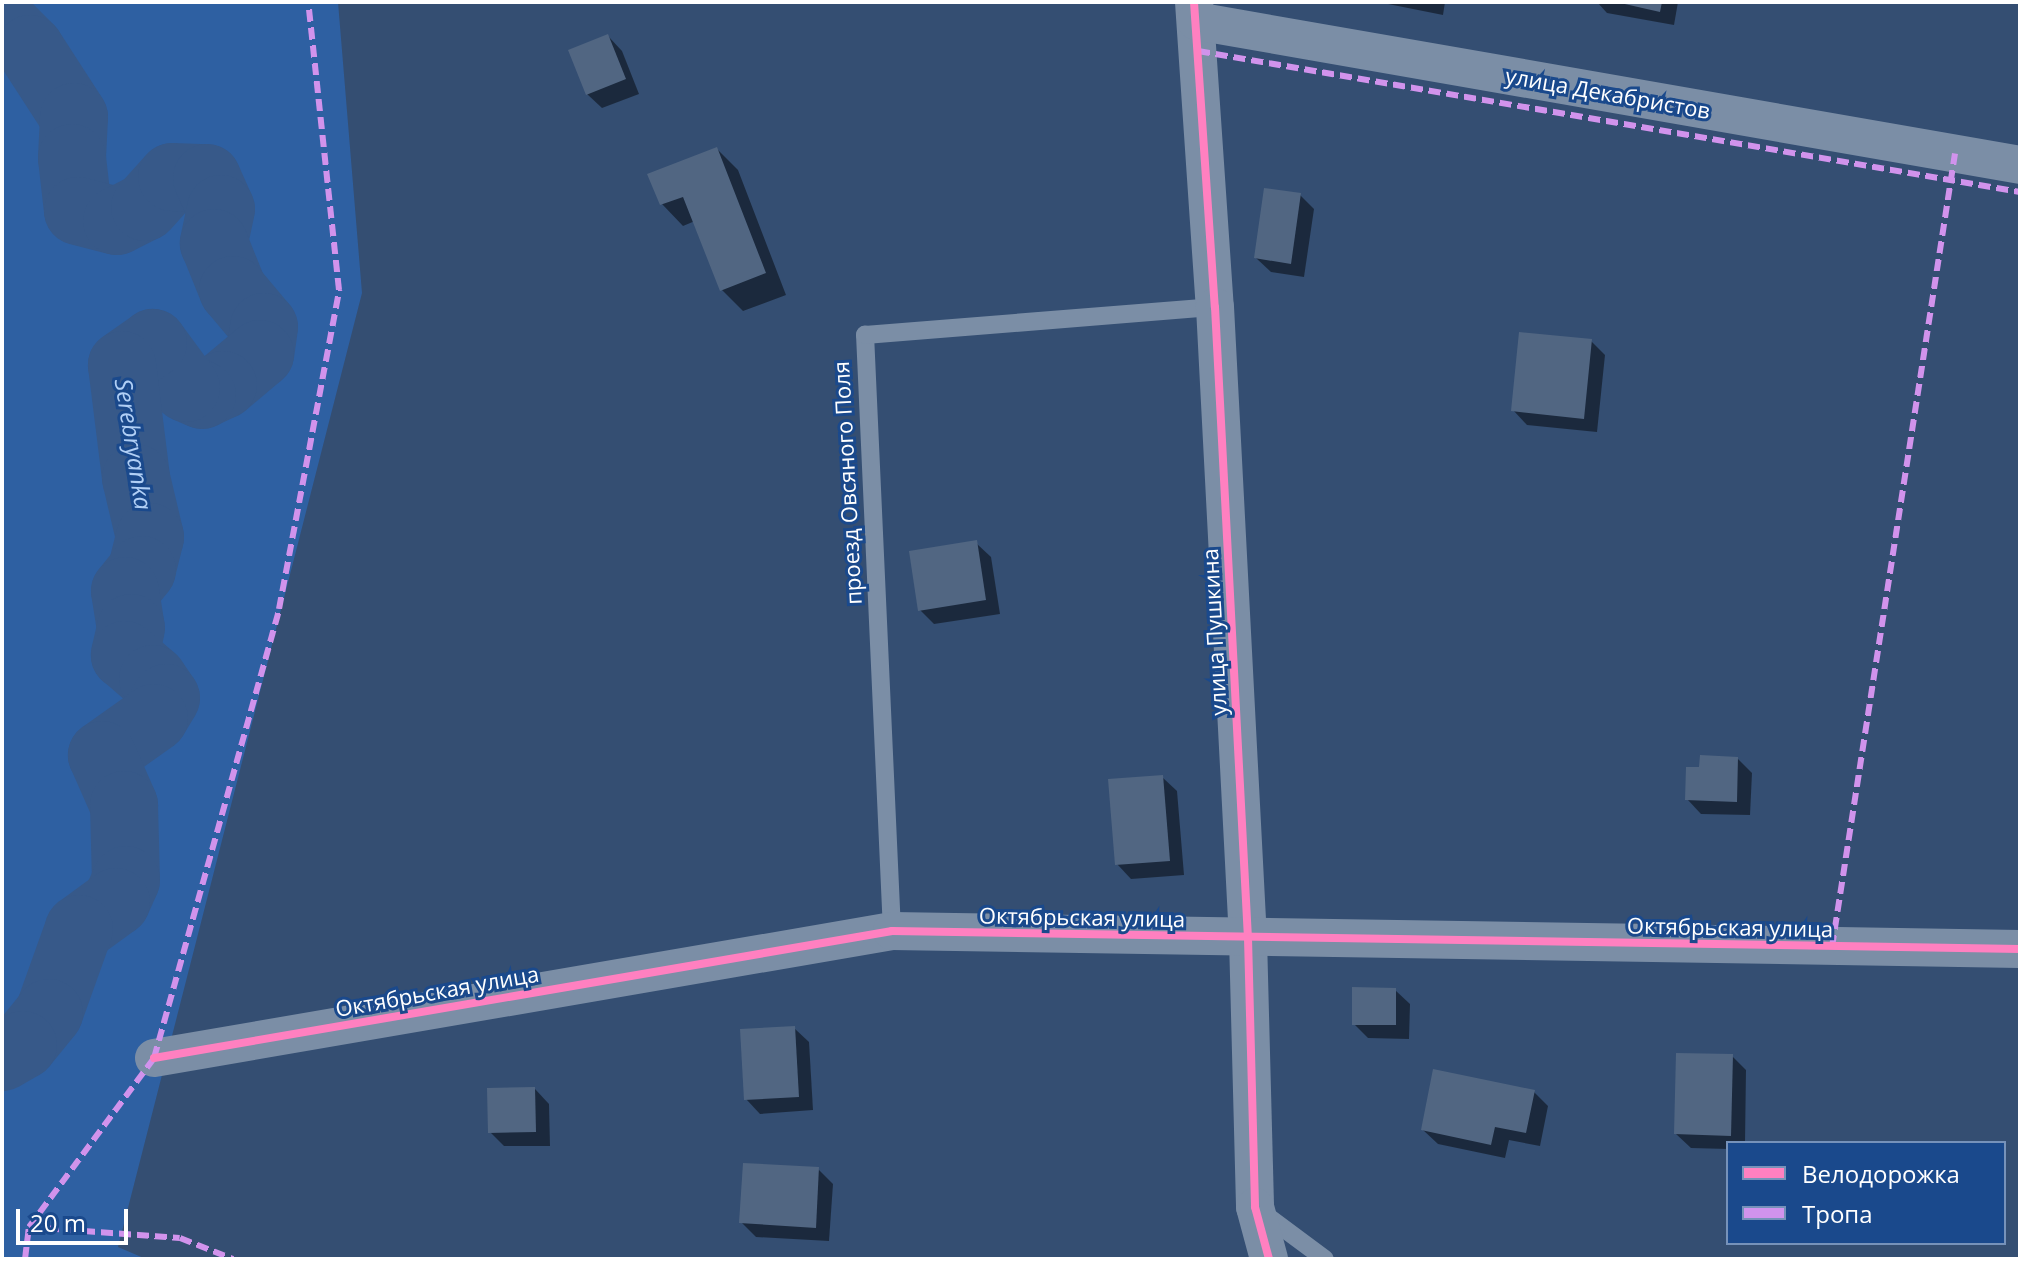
<!DOCTYPE html>
<html>
<head>
<meta charset="utf-8">
<style>
  body { margin:0 }
  #map { position:relative; width:2022px; height:1261px; overflow:hidden; background:#344e72; font-family:"Open Sans",sans-serif }
  div>[style] { position:absolute }
  .green>* { inset:0; background:#2e60a2 }
  .shadow>* { inset:0; background:#0007 }
  .river>* { height:68px; margin:-34px; padding:0 34px; transform-origin:34px; border-radius:34px; background:#375989 }
  .building>* { inset:0; background:#516682 }
  .lane>* { height:18px; margin:-9px; padding:0 9px; transform-origin:9px; border-radius:9px; background:#7b8ea6 }
  .street>* { height:38px; margin:-19px; padding:0 19px; transform-origin:19px; border-radius:19px; background:#7b8ea6 }
  .quiet>* { height:6px; margin-top:-3px; transform-origin:0; background:repeating-linear-gradient(90deg,#d193ec 0 12px,transparent 0 18px) }
  .cycleway>* { height:8px; margin:-4px; padding:0 4px; transform-origin:4px; border-radius:4px; background:#ff80c0 }
  span { translate:-50% -50%; white-space:nowrap; text-align:center; line-height:1.15; -webkit-text-stroke:6px #1a498c; paint-order:stroke }
  .street-label { font-size:22px; color:#fff }
  .water-label { font-size:24px; color:#b1cff5; font-style:italic }
  .frame { position:absolute; inset:0; border:4px solid #fff; pointer-events:none }
  .legend { position:absolute; left:1726px; top:1141px; width:280px; height:104px; box-sizing:border-box; background:#1a498c; border:2px solid #7692ba; margin:0; padding:10px 14px; list-style:none; font-size:24px; color:#fff }
  .legend li { display:flex; align-items:center; gap:16px; height:40px }
  .legend b { width:40px; border:2px solid #7692ba }
  .scale { position:absolute; left:16px; top:1209px; width:112px; height:36px; box-sizing:border-box; border:4px solid #fff; border-top:0; padding-left:10px; font-size:24px; line-height:28px; white-space:nowrap; color:#fff; -webkit-text-stroke:6px #1a498c; paint-order:stroke }
</style>
</head>
<body>
<div id="map">
  <div class="green">
    <div style="clip-path:polygon(2px 2px,338px 2px,362px 293px,118px 1247px,146px 1259px,2px 1259px)"></div>
  </div>
  <div class="shadow">
    <div style="clip-path:polygon(1378px 2px,1445px 2px,1443px 15px)"></div>
    <div style="clip-path:polygon(1597px 2px,1678px 2px,1674px 25px,1607px 13px)"></div>
    <div style="clip-path:polygon(608px 36px,622px 51px,639px 94px,602px 108px,587px 94px)"></div>
    <div style="clip-path:polygon(717px 149px,738px 170px,786px 295px,743px 311px,722px 290px,695px 221px,683px 226px,662px 204px)"></div>
    <div style="clip-path:polygon(1300px 195px,1314px 209px,1304px 277px,1271px 272px,1256px 258px)"></div>
    <div style="clip-path:polygon(1591px 341px,1605px 355px,1597px 432px,1527px 425px,1513px 410px)"></div>
    <div style="clip-path:polygon(976px 543px,991px 557px,1000px 614px,934px 624px,920px 610px)"></div>
    <div style="clip-path:polygon(1738px 759px,1752px 773px,1750px 815px,1701px 814px,1687px 799px,1701px 769px)"></div>
    <div style="clip-path:polygon(1162px 777px,1177px 791px,1184px 875px,1131px 879px,1117px 864px)"></div>
    <div style="clip-path:polygon(1395px 990px,1410px 1004px,1409px 1039px,1368px 1038px,1354px 1024px)"></div>
    <div style="clip-path:polygon(794px 1028px,809px 1042px,813px 1110px,760px 1114px,746px 1099px)"></div>
    <div style="clip-path:polygon(1732px 1056px,1746px 1070px,1745px 1143px,1728px 1143px,1728px 1149px,1691px 1148px,1676px 1134px)"></div>
    <div style="clip-path:polygon(535px 1089px,549px 1104px,550px 1146px,504px 1146px,490px 1132px)"></div>
    <div style="clip-path:polygon(1534px 1092px,1548px 1106px,1540px 1146px,1509px 1140px,1505px 1158px,1438px 1144px,1423px 1130px)"></div>
    <div style="clip-path:polygon(818px 1169px,833px 1184px,829px 1241px,756px 1237px,741px 1222px)"></div>
  </div>
  <div class="river">
    <div style="left:2px;top:21px;width:40px;rotate:45deg"></div>
    <div style="left:30px;top:49px;width:81px;rotate:57.1deg"></div>
    <div style="left:74px;top:117px;width:41px;rotate:92.8deg"></div>
    <div style="left:72px;top:158px;width:53px;rotate:83.5deg"></div>
    <div style="left:78px;top:211px;width:40px;rotate:14.4deg"></div>
    <div style="left:117px;top:221px;width:31px;rotate:-27deg"></div>
    <div style="left:145px;top:207px;width:40px;rotate:-48deg"></div>
    <div style="left:172px;top:177px;width:35px;rotate:2deg"></div>
    <div style="left:207px;top:178px;width:34px;rotate:66deg"></div>
    <div style="left:221px;top:209px;width:35px;rotate:102deg"></div>
    <div style="left:214px;top:243px;width:51px;rotate:68deg"></div>
    <div style="left:233px;top:290px;width:48px;rotate:50deg"></div>
    <div style="left:264px;top:327px;width:27px;rotate:98deg"></div>
    <div style="left:260px;top:354px;width:48px;rotate:140deg"></div>
    <div style="left:223px;top:385px;width:23px;rotate:155deg"></div>
    <div style="left:202px;top:395px;width:17px;rotate:-156deg"></div>
    <div style="left:186px;top:388px;width:56px;rotate:-126.3deg"></div>
    <div style="left:153px;top:343px;width:38px;rotate:145deg"></div>
    <div style="left:122px;top:365px;width:114px;rotate:82.9deg"></div>
    <div style="left:136px;top:478px;width:61px;rotate:76.7deg"></div>
    <div style="left:150px;top:537px;width:34px;rotate:104deg"></div>
    <div style="left:142px;top:570px;width:27px;rotate:129deg"></div>
    <div style="left:125px;top:591px;width:37px;rotate:81deg"></div>
    <div style="left:131px;top:628px;width:28px;rotate:103deg"></div>
    <div style="left:125px;top:655px;width:37px;rotate:41deg"></div>
    <div style="left:153px;top:679px;width:23px;rotate:56deg"></div>
    <div style="left:166px;top:698px;width:23px;rotate:121deg"></div>
    <div style="left:154px;top:718px;width:64px;rotate:144.6deg"></div>
    <div style="left:102px;top:755px;width:55px;rotate:66.3deg"></div>
    <div style="left:124px;top:805px;width:75px;rotate:88.5deg"></div>
    <div style="left:126px;top:880px;width:24px;rotate:114deg"></div>
    <div style="left:116px;top:902px;width:46px;rotate:143.9deg"></div>
    <div style="left:79px;top:929px;width:89px;rotate:109.7deg"></div>
    <div style="left:49px;top:1013px;width:41px;rotate:129.1deg"></div>
    <div style="left:23px;top:1045px;width:24px;rotate:150deg"></div>
  </div>
  <div class="building">
    <div style="clip-path:polygon(1616px 2px,1662px 2px,1660px 12px)"></div>
    <div style="clip-path:polygon(608px 34px,626px 79px,586px 95px,568px 50px)"></div>
    <div style="clip-path:polygon(717px 147px,766px 273px,720px 291px,683px 197px,660px 205px,647px 174px)"></div>
    <div style="clip-path:polygon(1264px 188px,1301px 193px,1291px 264px,1254px 258px)"></div>
    <div style="clip-path:polygon(1519px 332px,1592px 339px,1584px 419px,1511px 411px)"></div>
    <div style="clip-path:polygon(977px 540px,986px 600px,918px 611px,909px 551px)"></div>
    <div style="clip-path:polygon(1700px 755px,1738px 757px,1737px 802px,1685px 800px,1686px 767px,1699px 767px)"></div>
    <div style="clip-path:polygon(1163px 775px,1170px 861px,1115px 865px,1108px 779px)"></div>
    <div style="clip-path:polygon(1352px 987px,1396px 988px,1396px 1025px,1352px 1025px)"></div>
    <div style="clip-path:polygon(795px 1026px,799px 1097px,744px 1100px,740px 1029px)"></div>
    <div style="clip-path:polygon(1676px 1053px,1733px 1054px,1731px 1136px,1674px 1134px)"></div>
    <div style="clip-path:polygon(1433px 1069px,1535px 1090px,1526px 1133px,1495px 1127px,1491px 1145px,1421px 1130px)"></div>
    <div style="clip-path:polygon(535px 1087px,536px 1132px,488px 1133px,487px 1088px)"></div>
    <div style="clip-path:polygon(743px 1163px,819px 1167px,816px 1228px,739px 1223px)"></div>
  </div>
  <div class="lane">
    <div style="left:892px;top:931px;width:597px;rotate:-92.59deg"></div>
    <div style="left:865px;top:335px;width:351px;rotate:-4.6deg"></div>
    <div style="left:1263px;top:1213px;width:77px;rotate:36.6deg"></div>
  </div>
  <div class="street">
    <div style="left:1194px;top:2px;width:306px;rotate:86.1deg"></div>
    <div style="left:1215px;top:307px;width:632px;rotate:87.01deg"></div>
    <div style="left:1248px;top:938px;width:269px;rotate:88.5deg"></div>
    <div style="left:1255px;top:1207px;width:54px;rotate:74.9deg"></div>
    <div style="left:1196px;top:21px;width:836px;rotate:9.91deg"></div>
    <div style="left:154px;top:1058px;width:749px;rotate:-9.76deg"></div>
    <div style="left:892px;top:931px;width:1128px;rotate:0.91deg"></div>
  </div>
  <div class="quiet">
    <div style="left:1198px;top:51px;width:834px;rotate:9.73deg"></div>
    <div style="left:1832px;top:947px;width:803px;rotate:-81.19deg"></div>
    <div style="left:29px;top:1227px;width:151px;rotate:4.2deg"></div>
    <div style="left:180px;top:1238px;width:57px;rotate:21.6deg"></div>
    <div style="left:25px;top:1259px;width:32px;rotate:-83deg"></div>
    <div style="left:29px;top:1227px;width:210px;rotate:-53.5deg"></div>
    <div style="left:154px;top:1058px;width:466px;rotate:-74.4deg"></div>
    <div style="left:279px;top:609px;width:325px;rotate:-79.3deg"></div>
    <div style="left:339px;top:290px;width:290px;rotate:-96.1deg"></div>
  </div>
  <div class="cycleway">
    <div style="left:1194px;top:2px;width:306px;rotate:86.1deg"></div>
    <div style="left:1215px;top:307px;width:632px;rotate:87.01deg"></div>
    <div style="left:1248px;top:938px;width:269px;rotate:88.5deg"></div>
    <div style="left:1255px;top:1207px;width:54px;rotate:74.9deg"></div>
    <div style="left:154px;top:1058px;width:749px;rotate:-9.76deg"></div>
    <div style="left:892px;top:931px;width:1128px;rotate:0.91deg"></div>
  </div>
  <div class="street-label">
    <span style="left:1608px;top:93px;rotate:10deg">улица Декабристов</span>
    <span style="left:847px;top:483px;rotate:-93deg">проезд Овсяного Поля</span>
    <span style="left:1214px;top:632px;rotate:-93deg">улица Пушкина</span>
    <span style="left:1082px;top:917px;rotate:1deg">Октябрьская улица</span>
    <span style="left:1730px;top:927px;rotate:1deg">Октябрьская улица</span>
    <span style="left:437px;top:991px;rotate:-10deg">Октябрьская улица</span>
  </div>
  <div class="water-label">
    <span style="left:134px;top:444px;rotate:81deg">Serebryanka</span>
  </div>
  <div class="frame"></div>
  <ul class="legend">
  <li><b style="height:10px;background:#ff80c0"></b>Велодорожка</li>
  <li><b style="height:10px;background:#d193ec"></b>Тропа</li>
  </ul>
  <div class="scale">20 m</div>
</div>
</body>
</html>
